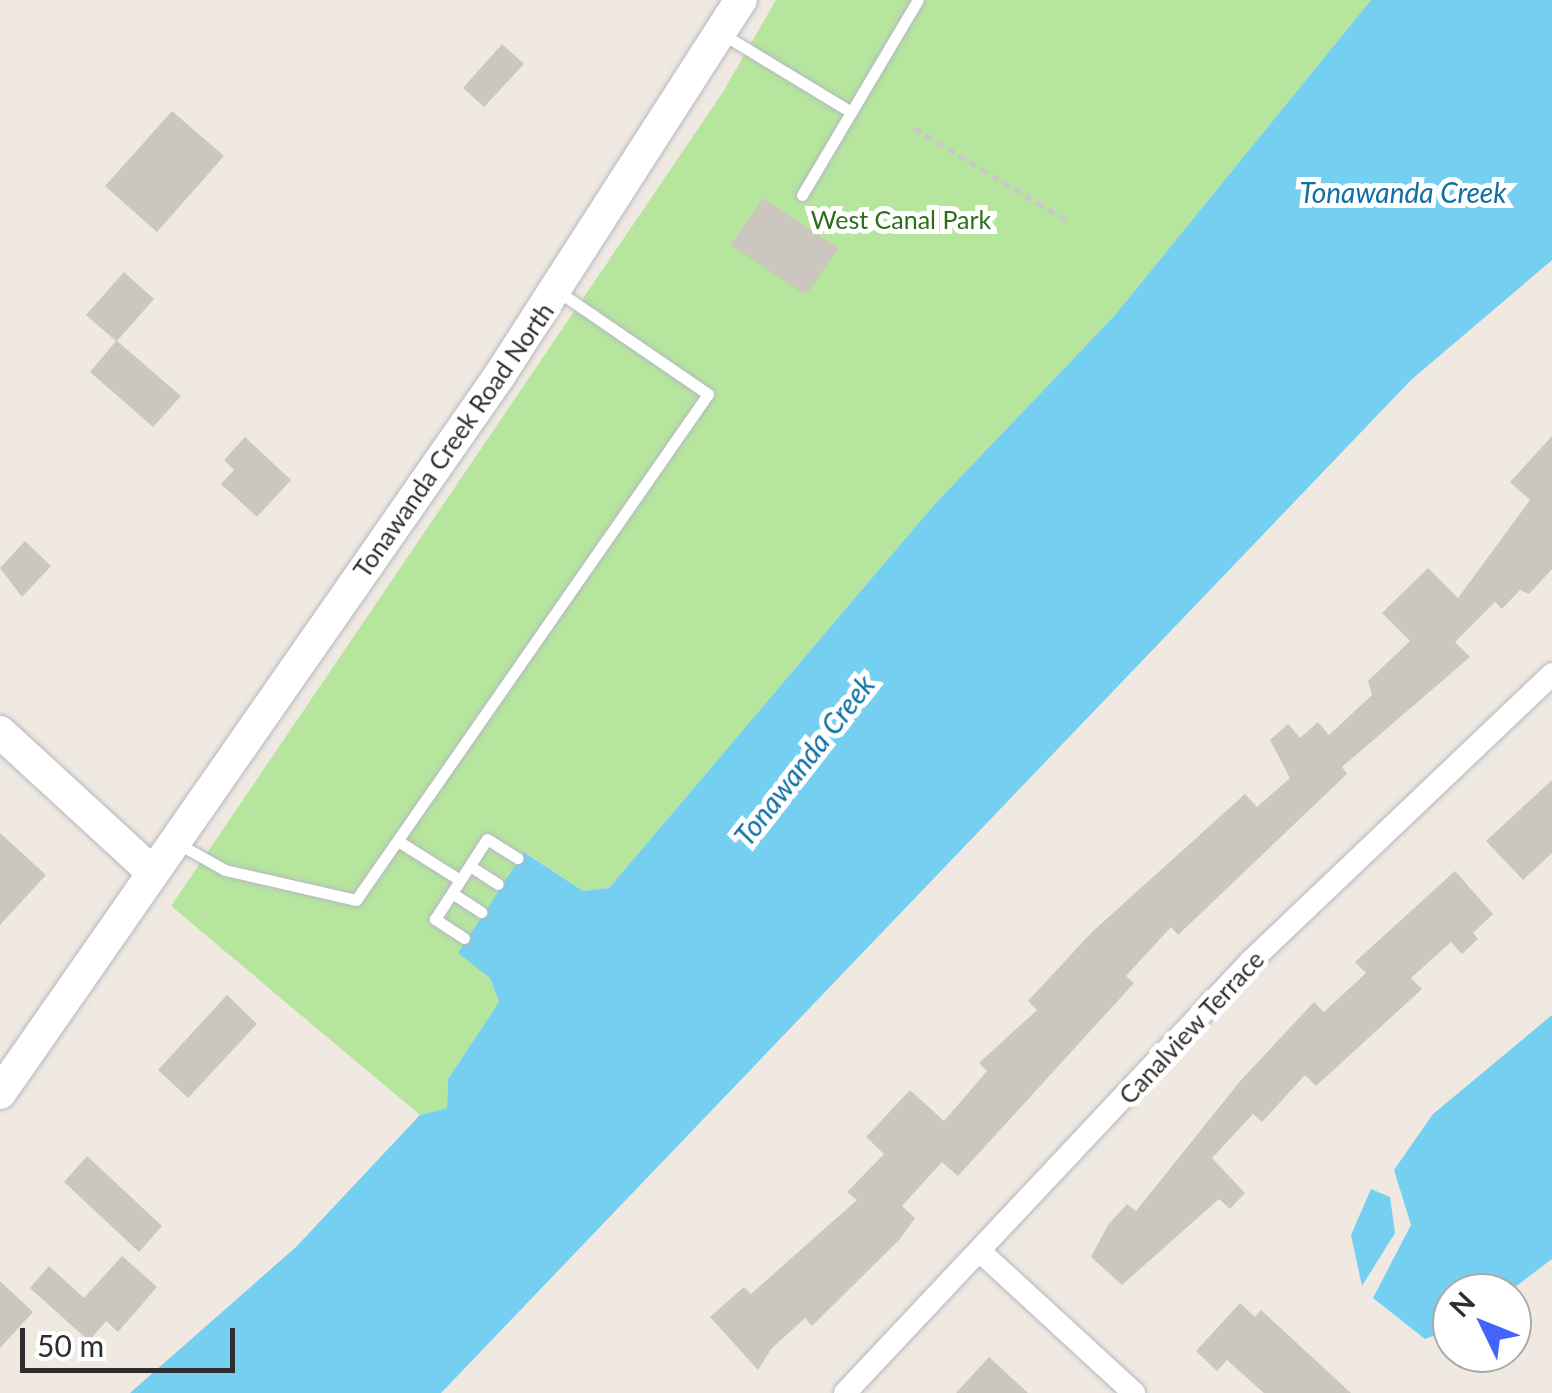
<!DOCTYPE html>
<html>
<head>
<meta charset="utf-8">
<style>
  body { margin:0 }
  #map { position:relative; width:1552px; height:1393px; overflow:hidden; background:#efe9e1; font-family:Lato,sans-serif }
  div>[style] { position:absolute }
  .green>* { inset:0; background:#b6e59e }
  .water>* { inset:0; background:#75cff0 }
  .building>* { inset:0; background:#cbc7bf }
  .path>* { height:5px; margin-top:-2.5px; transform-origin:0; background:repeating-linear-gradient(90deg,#c9c9c9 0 8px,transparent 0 13px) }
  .roads { filter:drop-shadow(0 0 2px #b4b7c1) drop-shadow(0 0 2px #b4b7c1) }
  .lane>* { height:11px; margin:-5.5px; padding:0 5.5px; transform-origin:5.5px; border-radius:5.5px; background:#fff }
  .street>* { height:22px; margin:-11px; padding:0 11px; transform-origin:11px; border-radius:11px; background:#fff }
  .secondary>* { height:32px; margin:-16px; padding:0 16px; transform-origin:16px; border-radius:16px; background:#fff }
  span { translate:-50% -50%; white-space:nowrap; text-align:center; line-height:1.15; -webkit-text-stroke:10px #fff; paint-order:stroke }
  .park-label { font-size:25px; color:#2c6e1b }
  .street-label { font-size:25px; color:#2e2e2e }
  .water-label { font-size:28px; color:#0d6fa3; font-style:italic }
  .north { position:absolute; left:1432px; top:1273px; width:100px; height:100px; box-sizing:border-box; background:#fff; border:2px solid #ababab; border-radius:50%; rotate:313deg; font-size:28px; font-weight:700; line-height:40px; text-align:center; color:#2e2e2e }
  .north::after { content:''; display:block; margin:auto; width:35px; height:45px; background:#4264fb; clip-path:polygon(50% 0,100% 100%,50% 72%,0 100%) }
  .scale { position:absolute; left:20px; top:1328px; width:215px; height:45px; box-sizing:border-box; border:5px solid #2e2e2e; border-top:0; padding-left:12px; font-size:30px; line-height:35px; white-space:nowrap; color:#2e2e2e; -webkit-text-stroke:8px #fff; paint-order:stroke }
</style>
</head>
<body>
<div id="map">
  <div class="green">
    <div style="clip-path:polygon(776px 0,1371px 0,1115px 315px,933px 506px,609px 888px,583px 891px,525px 852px,490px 978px,499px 1002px,448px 1079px,447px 1108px,420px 1115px,171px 906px,723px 92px)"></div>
  </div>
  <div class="water">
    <div style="clip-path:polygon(1371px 0,1552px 0,1552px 260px,1411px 380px,441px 1393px,130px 1393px,296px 1247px,420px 1115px,447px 1108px,448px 1079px,499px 1002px,490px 978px,458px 953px,524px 852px,583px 891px,609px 888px,933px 506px,1115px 315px)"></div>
    <div style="clip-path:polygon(1552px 1015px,1552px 1259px,1507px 1293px,1452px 1293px,1452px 1329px,1425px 1339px,1373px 1298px,1411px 1225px,1394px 1170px,1433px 1114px)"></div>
    <div style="clip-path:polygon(1371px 1189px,1390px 1197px,1395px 1233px,1362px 1286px,1351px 1235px)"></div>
  </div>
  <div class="building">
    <div style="clip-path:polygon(502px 44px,524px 64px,484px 107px,463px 88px)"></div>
    <div style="clip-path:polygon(172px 111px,224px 156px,157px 232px,105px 186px)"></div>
    <div style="clip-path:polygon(763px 198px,838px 248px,806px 295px,731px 245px)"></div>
    <div style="clip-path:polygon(124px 272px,154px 299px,117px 341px,181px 396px,153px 427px,90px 372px,116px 341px,86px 315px)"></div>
    <div style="clip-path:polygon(1552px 436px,1552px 569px,1529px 594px,1520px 590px,1502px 609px,1495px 602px,1455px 642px,1470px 657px,1342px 767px,1347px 774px,1178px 935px,1171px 927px,1126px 976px,1134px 983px,958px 1176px,942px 1162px,902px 1206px,915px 1218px,900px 1239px,812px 1326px,805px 1318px,772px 1348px,758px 1370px,710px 1317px,744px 1287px,751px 1294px,857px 1200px,847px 1192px,884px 1154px,866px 1137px,910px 1090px,944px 1121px,987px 1071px,979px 1063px,1037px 1010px,1028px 1001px,1092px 932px,1245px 794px,1257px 807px,1290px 778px,1270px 740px,1288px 724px,1300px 738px,1318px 722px,1329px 735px,1372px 695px,1368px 681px,1410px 641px,1382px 613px,1428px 568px,1458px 598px,1530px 500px,1510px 482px)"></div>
    <div style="clip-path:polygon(245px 437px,291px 480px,257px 517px,221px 484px,234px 470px,224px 460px)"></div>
    <div style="clip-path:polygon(25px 541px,51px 566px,22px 597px,0 568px)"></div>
    <div style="clip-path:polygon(1552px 780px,1552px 853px,1523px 880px,1486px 841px)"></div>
    <div style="clip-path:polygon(0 833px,46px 875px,0 925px)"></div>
    <div style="clip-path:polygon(1455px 871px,1493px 914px,1473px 933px,1478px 939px,1462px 954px,1451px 942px,1411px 978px,1422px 989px,1316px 1086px,1305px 1075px,1262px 1122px,1253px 1114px,1212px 1158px,1245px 1193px,1230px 1209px,1219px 1199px,1122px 1285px,1091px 1257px,1108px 1225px,1127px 1204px,1136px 1211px,1241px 1080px,1314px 1002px,1324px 1012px,1366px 973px,1355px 962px)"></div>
    <div style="clip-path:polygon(227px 995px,257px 1024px,188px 1098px,158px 1070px)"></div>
    <div style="clip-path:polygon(87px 1156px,162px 1226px,139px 1252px,64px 1182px)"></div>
    <div style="clip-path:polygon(122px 1256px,157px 1287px,118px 1332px,106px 1321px,89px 1341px,30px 1288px,49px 1266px,84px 1298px)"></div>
    <div style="clip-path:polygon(0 1281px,33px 1312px,0 1348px)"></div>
    <div style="clip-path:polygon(1240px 1303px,1255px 1317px,1261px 1310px,1351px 1393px,1264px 1393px,1227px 1360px,1217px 1371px,1196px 1351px)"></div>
    <div style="clip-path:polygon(989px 1357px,1028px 1393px,956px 1393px)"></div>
  </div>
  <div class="path">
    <div style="left:914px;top:128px;width:181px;rotate:31.2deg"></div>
  </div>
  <div class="roads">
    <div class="lane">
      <div style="left:724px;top:35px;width:149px;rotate:31.2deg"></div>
      <div style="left:802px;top:195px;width:227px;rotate:-59.3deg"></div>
      <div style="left:398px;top:841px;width:73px;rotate:32.2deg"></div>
      <div style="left:177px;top:843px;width:55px;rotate:29.4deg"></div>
      <div style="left:225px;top:870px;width:134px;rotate:12.9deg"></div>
      <div style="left:356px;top:900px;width:616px;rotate:-55.18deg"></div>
      <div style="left:708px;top:394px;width:181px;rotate:-145.6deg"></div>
      <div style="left:470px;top:866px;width:33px;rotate:33deg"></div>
      <div style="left:452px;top:893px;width:35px;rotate:33deg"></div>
      <div style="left:464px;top:938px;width:35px;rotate:-147deg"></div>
      <div style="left:435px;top:919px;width:95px;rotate:-57deg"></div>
      <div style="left:487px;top:839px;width:36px;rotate:32deg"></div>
    </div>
    <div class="street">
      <div style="left:984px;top:1255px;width:204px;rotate:42.6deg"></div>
      <div style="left:845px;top:1393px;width:593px;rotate:-46.78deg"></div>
      <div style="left:1251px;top:961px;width:416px;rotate:-43.6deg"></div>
    </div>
    <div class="secondary">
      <div style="left:0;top:732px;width:207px;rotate:42.6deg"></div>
      <div style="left:0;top:1093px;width:875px;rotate:-55.15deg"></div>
      <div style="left:500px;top:375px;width:446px;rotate:-57.3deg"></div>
    </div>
  </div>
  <div class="park-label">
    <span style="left:901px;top:219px">West Canal Park</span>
  </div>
  <div class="street-label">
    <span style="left:453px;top:440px;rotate:-55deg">Tonawanda Creek Road North</span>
    <span style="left:1191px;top:1027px;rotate:-47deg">Canalview Terrace</span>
  </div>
  <div class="water-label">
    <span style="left:1403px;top:192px">Tonawanda Creek</span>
    <span style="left:804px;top:760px;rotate:-52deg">Tonawanda Creek</span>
  </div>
  <div class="north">N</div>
  <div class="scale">50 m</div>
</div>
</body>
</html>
